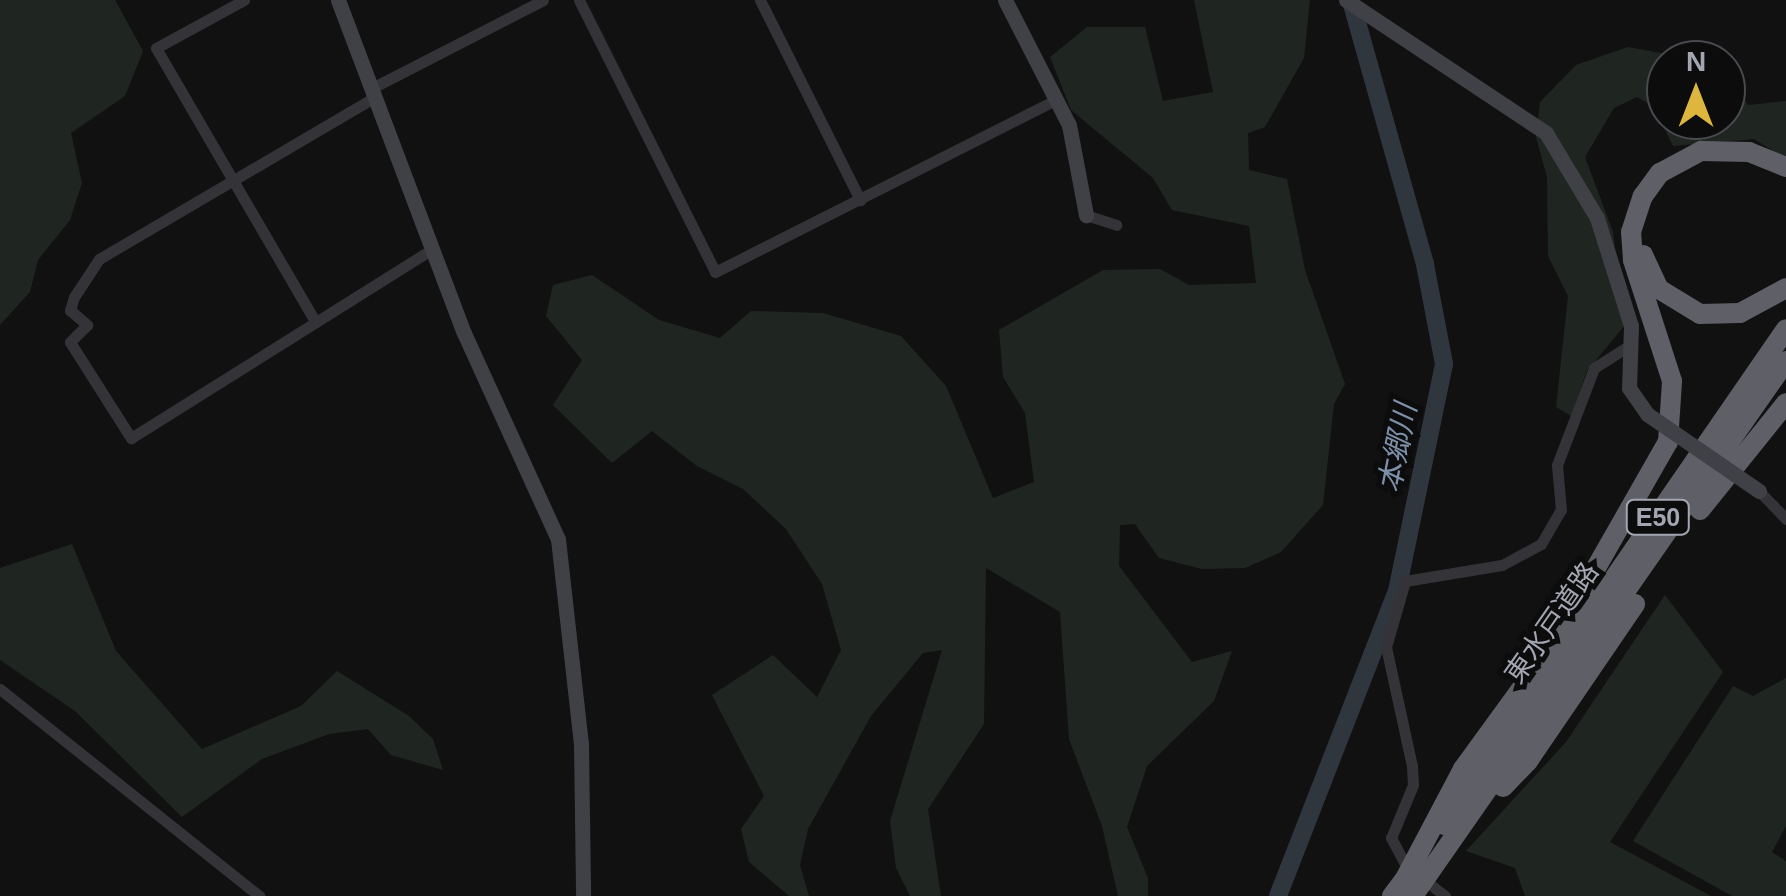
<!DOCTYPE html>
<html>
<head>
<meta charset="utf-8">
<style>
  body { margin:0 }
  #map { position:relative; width:1786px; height:896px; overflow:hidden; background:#111112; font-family:Helvetica,"Noto Sans JP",sans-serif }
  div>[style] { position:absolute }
  .green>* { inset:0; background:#1f2621 }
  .river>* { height:18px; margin:-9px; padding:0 9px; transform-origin:9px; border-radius:9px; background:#30363d }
  .street>* { height:11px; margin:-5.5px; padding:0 5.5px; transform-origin:5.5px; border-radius:5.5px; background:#343438 }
  .secondary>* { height:15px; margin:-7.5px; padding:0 7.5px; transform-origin:7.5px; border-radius:7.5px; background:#404146 }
  .highway>* { height:20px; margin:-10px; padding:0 10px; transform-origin:10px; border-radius:10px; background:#5f6067 }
  .secondary-bridge>* { height:15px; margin:-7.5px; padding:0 7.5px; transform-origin:7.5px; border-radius:7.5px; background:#404146 }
  span { translate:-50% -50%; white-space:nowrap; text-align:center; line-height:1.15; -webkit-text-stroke:10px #0c0c0d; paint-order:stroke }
  .shield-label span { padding:2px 8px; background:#0c0c0d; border:2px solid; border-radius:8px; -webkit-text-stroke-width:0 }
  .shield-label { font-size:25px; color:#a3a6b1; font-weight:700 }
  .street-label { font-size:28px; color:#a3a6b1 }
  .water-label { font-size:30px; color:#7e90a9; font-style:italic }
  .north { position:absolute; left:1646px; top:40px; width:100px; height:100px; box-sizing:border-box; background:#0c0c0d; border:2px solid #484a4f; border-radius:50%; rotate:0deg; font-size:28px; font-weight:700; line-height:40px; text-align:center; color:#a3a6b1 }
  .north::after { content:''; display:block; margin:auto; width:35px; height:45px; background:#dcb63f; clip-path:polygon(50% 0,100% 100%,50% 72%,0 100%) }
</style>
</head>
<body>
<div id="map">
  <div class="green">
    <div style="clip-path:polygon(0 0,115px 0,143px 51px,125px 96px,71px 133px,82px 183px,70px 220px,38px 260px,30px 292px,0 325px)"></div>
    <div style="clip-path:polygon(1194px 0,1310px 0,1304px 58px,1265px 127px,1248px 133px,1249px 170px,1287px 179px,1305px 270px,1345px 384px,1334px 404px,1323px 505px,1281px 552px,1245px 568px,1202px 569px,1159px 558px,1135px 524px,1120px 525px,1119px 566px,1192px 662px,1232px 651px,1214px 701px,1147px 766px,1127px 827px,1148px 878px,1148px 896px,1118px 896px,1102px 826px,1069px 739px,1060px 612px,986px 568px,984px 724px,928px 809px,941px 896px,910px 896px,896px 868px,890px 821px,942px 650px,923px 653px,871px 716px,808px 829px,800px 865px,809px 896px,789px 896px,749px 862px,741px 829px,764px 796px,712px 695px,773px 655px,817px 697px,841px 650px,822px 584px,786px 529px,743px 489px,697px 466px,652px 431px,612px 463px,553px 405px,582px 360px,546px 316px,553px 285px,592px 275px,659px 320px,720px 338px,751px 311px,823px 313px,901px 336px,946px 386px,993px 498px,1034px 482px,1025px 413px,1003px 377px,999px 330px,1103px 270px,1160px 269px,1189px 285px,1256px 283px,1249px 226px,1172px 210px,1153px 178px,1071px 110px,1050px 57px,1087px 27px,1145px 27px,1163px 101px,1213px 92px)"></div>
    <div style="clip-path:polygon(1628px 47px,1699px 60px,1666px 60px,1666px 120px,1726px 120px,1726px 72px,1748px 105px,1786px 101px,1786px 159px,1754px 139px,1673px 146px,1654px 107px,1637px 97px,1614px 108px,1585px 157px,1613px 232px,1625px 325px,1587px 371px,1571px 416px,1556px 407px,1568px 296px,1548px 256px,1547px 177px,1536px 137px,1540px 102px,1576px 65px)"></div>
    <div style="clip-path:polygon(72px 544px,116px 651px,202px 749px,301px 706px,337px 671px,409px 716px,433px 739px,443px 770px,391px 755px,368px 729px,329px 734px,262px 759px,182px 817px,75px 711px,0 660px,0 568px)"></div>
    <div style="clip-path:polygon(1665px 595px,1723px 672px,1610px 842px,1711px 896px,1525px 896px,1515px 868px,1466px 851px,1566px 742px)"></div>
    <div style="clip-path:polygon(1786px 678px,1786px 826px,1772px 852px,1786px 861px,1786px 896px,1732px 896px,1633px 841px,1733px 686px,1753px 696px)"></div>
  </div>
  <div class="river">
    <div style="left:1278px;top:896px;width:327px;rotate:-68.7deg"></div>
    <div style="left:1397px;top:591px;width:232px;rotate:-78.3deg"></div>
    <div style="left:1444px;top:364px;width:102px;rotate:-100.8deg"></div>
    <div style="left:1425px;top:264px;width:274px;rotate:-105.7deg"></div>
  </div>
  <div class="street">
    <div style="left:244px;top:0;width:100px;rotate:151.4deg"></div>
    <div style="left:156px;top:48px;width:316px;rotate:59.8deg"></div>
    <div style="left:579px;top:0;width:304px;rotate:63.4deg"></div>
    <div style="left:715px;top:272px;width:381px;rotate:-26.8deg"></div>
    <div style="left:760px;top:0;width:224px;rotate:63.4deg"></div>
    <div style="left:372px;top:88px;width:192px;rotate:-27.2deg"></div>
    <div style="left:375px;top:97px;width:320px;rotate:149.6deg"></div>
    <div style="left:99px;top:259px;width:45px;rotate:123.3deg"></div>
    <div style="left:74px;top:297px;width:14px;rotate:107deg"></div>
    <div style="left:70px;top:310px;width:23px;rotate:41deg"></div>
    <div style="left:87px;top:325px;width:24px;rotate:135deg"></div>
    <div style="left:70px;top:342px;width:114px;rotate:57.6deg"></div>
    <div style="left:131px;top:438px;width:355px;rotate:-32.1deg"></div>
    <div style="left:1086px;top:215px;width:32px;rotate:18deg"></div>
    <div style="left:1759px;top:491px;width:39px;rotate:46deg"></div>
    <div style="left:0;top:689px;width:332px;rotate:38.6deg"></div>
    <div style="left:1405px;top:864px;width:30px;rotate:-118deg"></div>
    <div style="left:1391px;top:838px;width:57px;rotate:-67.5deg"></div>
    <div style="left:1413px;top:785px;width:19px;rotate:-93deg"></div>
    <div style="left:1412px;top:766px;width:122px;rotate:-102.3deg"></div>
    <div style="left:1386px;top:647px;width:69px;rotate:-73.9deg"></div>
    <div style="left:1405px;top:581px;width:98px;rotate:-9.4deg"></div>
    <div style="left:1502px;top:565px;width:44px;rotate:-28.3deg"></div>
    <div style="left:1541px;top:544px;width:39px;rotate:-60deg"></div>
    <div style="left:1561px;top:510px;width:45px;rotate:-95.1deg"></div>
    <div style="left:1557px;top:465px;width:104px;rotate:-69.1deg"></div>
    <div style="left:1594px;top:368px;width:43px;rotate:-32.6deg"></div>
    <div style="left:1431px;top:885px;width:18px;rotate:38deg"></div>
  </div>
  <div class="secondary">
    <div style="left:338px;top:0;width:356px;rotate:69.3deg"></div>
    <div style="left:464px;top:333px;width:226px;rotate:65.5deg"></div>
    <div style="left:558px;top:539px;width:206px;rotate:83.6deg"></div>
    <div style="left:581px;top:744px;width:152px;rotate:89.2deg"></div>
    <div style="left:1005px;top:0;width:140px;rotate:62.9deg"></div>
    <div style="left:1069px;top:125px;width:92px;rotate:79.3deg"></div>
    <div style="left:1346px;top:0;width:240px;rotate:33.6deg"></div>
    <div style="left:1546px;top:133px;width:99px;rotate:59deg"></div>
    <div style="left:1597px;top:218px;width:113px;rotate:72.5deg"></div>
    <div style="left:1631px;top:326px;width:62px;rotate:91.8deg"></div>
    <div style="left:1629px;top:388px;width:32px;rotate:55deg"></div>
  </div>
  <div class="highway">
    <div style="left:1643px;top:255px;width:38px;rotate:65deg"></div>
    <div style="left:1659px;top:289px;width:48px;rotate:31.4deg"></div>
    <div style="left:1700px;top:314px;width:40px;rotate:-1.4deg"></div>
    <div style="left:1740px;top:313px;width:52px;rotate:-28.5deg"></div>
    <div style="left:1700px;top:510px;width:137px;rotate:-51.2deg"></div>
    <div style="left:1503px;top:787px;width:36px;rotate:-46deg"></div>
    <div style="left:1528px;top:761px;width:190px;rotate:-55.7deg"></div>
    <div style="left:1444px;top:825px;width:602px;rotate:-55.41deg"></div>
    <div style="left:1406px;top:877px;width:122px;rotate:-62.2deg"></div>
    <div style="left:1463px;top:769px;width:145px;rotate:-54deg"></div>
    <div style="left:1548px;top:652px;width:242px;rotate:-60.3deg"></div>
    <div style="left:1668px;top:442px;width:61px;rotate:-86.2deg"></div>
    <div style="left:1672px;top:381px;width:127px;rotate:-107.9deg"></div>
    <div style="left:1633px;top:260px;width:28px;rotate:-94deg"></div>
    <div style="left:1631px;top:232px;width:38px;rotate:-72deg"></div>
    <div style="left:1643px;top:196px;width:29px;rotate:-54deg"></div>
    <div style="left:1660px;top:173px;width:47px;rotate:-28.2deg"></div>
    <div style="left:1701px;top:151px;width:48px;rotate:1.2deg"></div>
    <div style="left:1749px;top:152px;width:40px;rotate:22deg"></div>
    <div style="left:1392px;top:896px;width:34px;rotate:-53deg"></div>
    <div style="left:1413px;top:896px;width:652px;rotate:-55.12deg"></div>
  </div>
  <div class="secondary-bridge">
    <div style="left:1647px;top:414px;width:136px;rotate:34.5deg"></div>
  </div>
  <div class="shield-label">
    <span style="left:1658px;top:517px">E50</span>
  </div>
  <div class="street-label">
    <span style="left:1552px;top:623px;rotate:-55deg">東水戸道路</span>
  </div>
  <div class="water-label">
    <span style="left:1398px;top:448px;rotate:-79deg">本郷川</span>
  </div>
  <div class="north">N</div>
</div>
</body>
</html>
